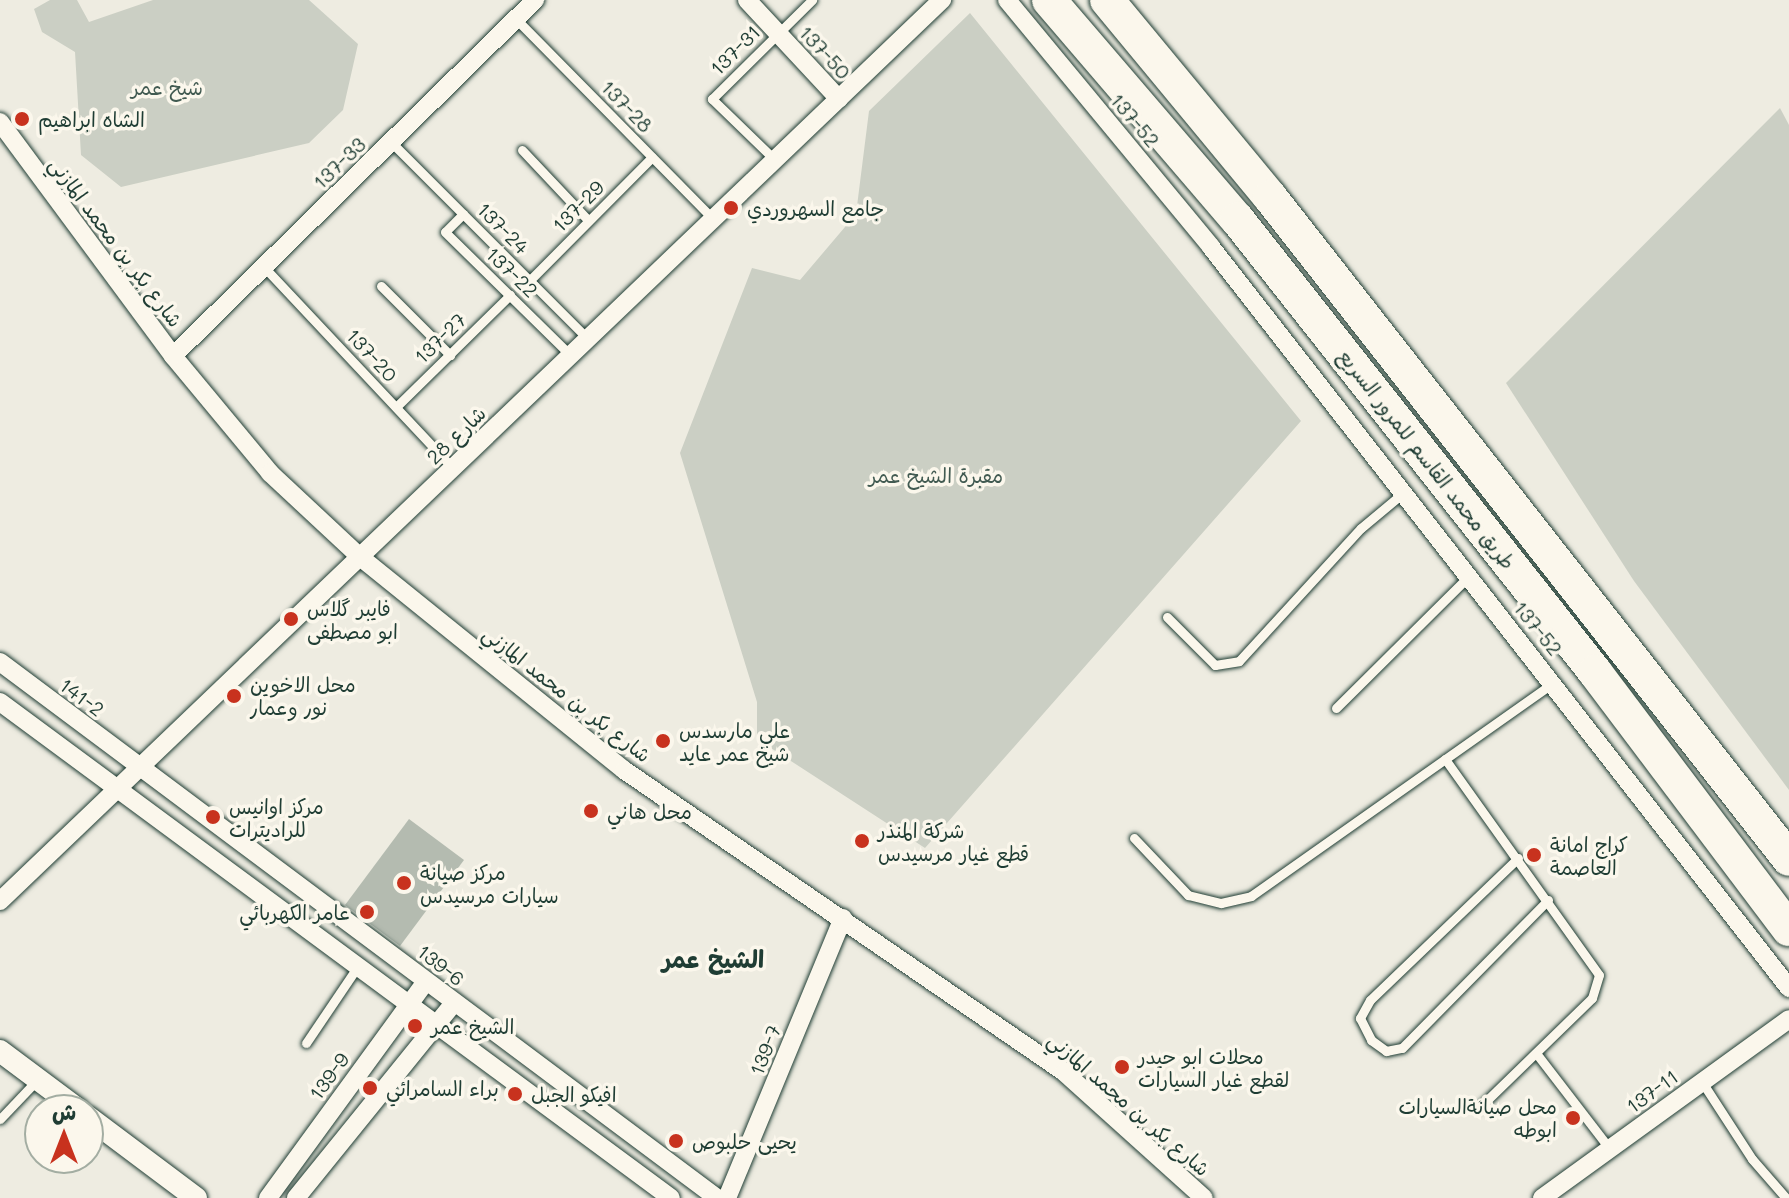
<!DOCTYPE html>
<html>
<head>
<meta charset="utf-8">
<style>
  body { margin:0 }
  #map { position:relative; width:1789px; height:1198px; overflow:hidden; background:#eeece1; font-family:Mali,"Playpen Sans Arabic",sans-serif }
  div>[style] { position:absolute }
  .green>* { inset:0; background:#cbcfc4 }
  .building>* { inset:0; background:#b4bbb0 }
  .roads { filter:drop-shadow(0 0 2px #1f3d34) drop-shadow(0 0 2px #1f3d34) }
  .service>* { height:9px; margin:-4.5px; padding:0 4.5px; transform-origin:4.5px; border-radius:4.5px; background:#fbf7ec }
  .minor>* { height:18px; margin:-9px; padding:0 9px; transform-origin:9px; border-radius:9px; background:#fbf7ec }
  .tertiary>* { height:22px; margin:-11px; padding:0 11px; transform-origin:11px; border-radius:11px; background:#fbf7ec }
  .motorway>* { height:34px; margin:-17px; padding:0 17px; transform-origin:17px; border-radius:17px; background:#fbf7ec }
  .dots>* { width:22px; height:22px; translate:-50% -50%; box-sizing:border-box; border:4px solid #fbf7ec; border-radius:50% }
  span { translate:-50% -50%; white-space:nowrap; text-align:center; line-height:1.15; -webkit-text-stroke:7px #fbf7ec; paint-order:stroke }
  .street-label { font-size:20px; color:#1f3d34 }
  .park-label { font-size:20px; color:#415a51 }
  .poi-label { font-size:20px; color:#1f3d34 }
  .left { translate:0 -50%; text-align:left }
  .right { translate:-100% -50%; text-align:right }
  .quarter-label { font-size:24px; color:#1f3d34; font-weight:700 }
  .north { position:absolute; left:24px; top:1094px; width:80px; height:80px; box-sizing:border-box; background:#fbf7ec; border:2px solid #a3ada2; border-radius:50%; rotate:0deg; font-size:22px; font-weight:700; line-height:32px; text-align:center; color:#1f3d34 }
  .north::after { content:''; display:block; margin:auto; width:28px; height:36px; background:#c8321e; clip-path:polygon(50% 0,100% 100%,50% 72%,0 100%) }
</style>
</head>
<body>
<div id="map">
  <div class="green">
    <div style="clip-path:polygon(50px 0,77px 0,89px 22px,153px 0,309px 0,358px 44px,343px 110px,309px 143px,121px 187px,81px 155px,75px 52px,42px 32px,34px 9px)"></div>
    <div style="clip-path:polygon(970px 13px,1301px 421px,925px 848px,757px 739px,757px 702px,680px 453px,752px 268px,800px 280px,856px 214px,869px 111px)"></div>
    <div style="clip-path:polygon(1780px 108px,1789px 125px,1789px 790px,1634px 581px,1506px 383px)"></div>
  </div>
  <div class="building">
    <div style="clip-path:polygon(409px 819px,464px 860px,400px 946px,345px 905px)"></div>
  </div>
  <div class="roads">
    <div class="service">
      <div style="left:516px;top:19px;width:281px;rotate:45.4deg"></div>
      <div style="left:392px;top:143px;width:277px;rotate:45deg"></div>
      <div style="left:522px;top:150px;width:96px;rotate:46.7deg"></div>
      <div style="left:775px;top:160px;width:88px;rotate:-135.9deg"></div>
      <div style="left:712px;top:99px;width:141px;rotate:-44.7deg"></div>
      <div style="left:463px;top:214px;width:25px;rotate:135deg"></div>
      <div style="left:445px;top:232px;width:177px;rotate:44.5deg"></div>
      <div style="left:264px;top:267px;width:276px;rotate:46.8deg"></div>
      <div style="left:530px;top:280px;width:173px;rotate:-45.2deg"></div>
      <div style="left:381px;top:286px;width:98px;rotate:45deg"></div>
      <div style="left:396px;top:407px;width:160px;rotate:-44.5deg"></div>
      <div style="left:1167px;top:617px;width:68px;rotate:45deg"></div>
      <div style="left:1215px;top:665px;width:24px;rotate:-9deg"></div>
      <div style="left:1239px;top:661px;width:180px;rotate:-47.5deg"></div>
      <div style="left:1361px;top:528px;width:55px;rotate:-39.8deg"></div>
      <div style="left:1336px;top:708px;width:187px;rotate:-44.8deg"></div>
      <div style="left:1445px;top:759px;width:265px;rotate:54.5deg"></div>
      <div style="left:1599px;top:975px;width:24px;rotate:107deg"></div>
      <div style="left:1592px;top:998px;width:156px;rotate:135.8deg"></div>
      <div style="left:1134px;top:838px;width:79px;rotate:46.5deg"></div>
      <div style="left:1188px;top:895px;width:34px;rotate:14deg"></div>
      <div style="left:1221px;top:903px;width:31px;rotate:-13deg"></div>
      <div style="left:1251px;top:896px;width:371px;rotate:-35.2deg"></div>
      <div style="left:1518px;top:858px;width:205px;rotate:136.2deg"></div>
      <div style="left:1370px;top:1000px;width:21px;rotate:119deg"></div>
      <div style="left:1360px;top:1018px;width:25px;rotate:63deg"></div>
      <div style="left:1371px;top:1040px;width:19px;rotate:36deg"></div>
      <div style="left:1386px;top:1051px;width:16px;rotate:-11deg"></div>
      <div style="left:1402px;top:1048px;width:208px;rotate:-45.4deg"></div>
      <div style="left:306px;top:1043px;width:93px;rotate:-56deg"></div>
      <div style="left:1536px;top:1053px;width:121px;rotate:52.4deg"></div>
      <div style="left:1702px;top:1082px;width:92px;rotate:57deg"></div>
      <div style="left:1752px;top:1159px;width:52px;rotate:48.9deg"></div>
      <div style="left:0;top:1119px;width:55px;rotate:-46.5deg"></div>
    </div>
    <div class="minor">
      <div style="left:747px;top:0;width:135px;rotate:47.1deg"></div>
      <div style="left:1007px;top:0;width:320px;rotate:50.4deg"></div>
      <div style="left:1211px;top:247px;width:940px;rotate:52.04deg"></div>
      <div style="left:0;top:122px;width:291px;rotate:53.5deg"></div>
      <div style="left:173px;top:356px;width:152px;rotate:50.3deg"></div>
      <div style="left:270px;top:473px;width:123px;rotate:43deg"></div>
      <div style="left:360px;top:557px;width:339px;rotate:38.9deg"></div>
      <div style="left:624px;top:770px;width:534px;rotate:34.46deg"></div>
      <div style="left:1064px;top:1072px;width:188px;rotate:42deg"></div>
      <div style="left:173px;top:356px;width:508px;rotate:-44.52deg"></div>
      <div style="left:0;top:662px;width:895px;rotate:36.78deg"></div>
      <div style="left:0;top:702px;width:834px;rotate:36.47deg"></div>
      <div style="left:0;top:901px;width:1304px;rotate:-43.73deg"></div>
      <div style="left:268px;top:1198px;width:268px;rotate:-53.9deg"></div>
      <div style="left:296px;top:1198px;width:251px;rotate:-51deg"></div>
      <div style="left:727px;top:1198px;width:303px;rotate:-67.5deg"></div>
      <div style="left:1542px;top:1198px;width:305px;rotate:-35.9deg"></div>
    </div>
    <div class="tertiary">
      <div style="left:0;top:1051px;width:99px;rotate:36.8deg"></div>
      <div style="left:88px;top:1117px;width:135px;rotate:36.9deg"></div>
    </div>
    <div class="motorway">
      <div style="left:1049px;top:0;width:289px;rotate:49.4deg"></div>
      <div style="left:1237px;top:219px;width:577px;rotate:51.68deg"></div>
      <div style="left:1595px;top:672px;width:322px;rotate:53deg"></div>
      <div style="left:1107px;top:0;width:256px;rotate:50.4deg"></div>
      <div style="left:1270px;top:197px;width:841px;rotate:51.9deg"></div>
    </div>
  </div>
  <div class="dots">
    <div style="left:22px;top:119px;background:#c8321e"></div>
    <div style="left:731px;top:208px;background:#c8321e"></div>
    <div style="left:291px;top:619px;background:#c8321e"></div>
    <div style="left:234px;top:696px;background:#c8321e"></div>
    <div style="left:663px;top:741px;background:#c8321e"></div>
    <div style="left:591px;top:811px;background:#c8321e"></div>
    <div style="left:213px;top:817px;background:#c8321e"></div>
    <div style="left:862px;top:841px;background:#c8321e"></div>
    <div style="left:1534px;top:855px;background:#c8321e"></div>
    <div style="left:404px;top:883px;background:#c8321e"></div>
    <div style="left:367px;top:912px;background:#c8321e"></div>
    <div style="left:415px;top:1026px;background:#c8321e"></div>
    <div style="left:1122px;top:1067px;background:#c8321e"></div>
    <div style="left:370px;top:1088px;background:#c8321e"></div>
    <div style="left:515px;top:1094px;background:#c8321e"></div>
    <div style="left:1573px;top:1118px;background:#c8321e"></div>
    <div style="left:676px;top:1141px;background:#c8321e"></div>
  </div>
  <div class="street-label">
    <span style="left:735px;top:50px;rotate:-45deg">137-31</span>
    <span style="left:825px;top:52px;rotate:47deg">137-50</span>
    <span style="left:627px;top:106px;rotate:46deg">137-28</span>
    <span style="left:1135px;top:120px;rotate:50deg">137-52</span>
    <span style="left:339px;top:163px;rotate:-44deg">137-33</span>
    <span style="left:578px;top:206px;rotate:-45deg">137-29</span>
    <span style="left:503px;top:228px;rotate:45deg">137-24</span>
    <span style="left:116px;top:242px;rotate:53deg">شارع بكر بن محمد المازني</span>
    <span style="left:512px;top:272px;rotate:44deg">137-22</span>
    <span style="left:440px;top:338px;rotate:-44deg">137-27</span>
    <span style="left:372px;top:355px;rotate:47deg">137-20</span>
    <span style="left:456px;top:435px;rotate:-44deg">شارع 28</span>
    <span style="left:1427px;top:459px;rotate:52deg">طريق محمد القاسم للمرور السريع</span>
    <span style="left:1538px;top:628px;rotate:51deg">137-52</span>
    <span style="left:567px;top:694px;rotate:38deg">شارع بكر بن محمد المازني</span>
    <span style="left:82px;top:697px;rotate:37deg">141-2</span>
    <span style="left:441px;top:965px;rotate:38deg">139-6</span>
    <span style="left:765px;top:1050px;rotate:-68deg">139-7</span>
    <span style="left:329px;top:1076px;rotate:-54deg">139-9</span>
    <span style="left:1652px;top:1091px;rotate:-36deg">137-11</span>
    <span style="left:1129px;top:1104px;rotate:41deg">شارع بكر بن محمد المازني</span>
  </div>
  <div class="park-label">
    <span style="left:167px;top:87px">شيخ عمر</span>
    <span style="left:936px;top:475px">مقبرة الشيخ عمر</span>
  </div>
  <div class="poi-label">
    <span class="left" style="left:38px;top:119px">الشاه ابراهيم</span>
    <span class="left" style="left:747px;top:208px">جامع السهروردي</span>
    <span class="left" style="left:307px;top:620px">فايبر گلاس<br>ابو مصطفى</span>
    <span class="left" style="left:250px;top:696px">محل الاخوين<br>نور وعمار</span>
    <span class="left" style="left:679px;top:742px">علي مارسدس<br>شيخ عمر عايد</span>
    <span class="left" style="left:229px;top:818px">مركز اوانيس<br>للراديترات</span>
    <span class="left" style="left:607px;top:811px">محل هاني</span>
    <span class="left" style="left:878px;top:842px">شركة المنذر<br>قطع غيار مرسيدس</span>
    <span class="left" style="left:1550px;top:856px">كراج امانة<br>العاصمة</span>
    <span class="left" style="left:420px;top:884px">مركز صيانة<br>سيارات مرسيدس</span>
    <span class="right" style="left:351px;top:912px">عامر الكهربائي</span>
    <span class="left" style="left:431px;top:1026px">الشيخ عمر</span>
    <span class="left" style="left:1138px;top:1068px">محلات ابو حيدر<br>لقطع غيار السيارات</span>
    <span class="left" style="left:386px;top:1088px">براء السامرائي</span>
    <span class="left" style="left:531px;top:1094px">افيكو الجبل</span>
    <span class="right" style="left:1557px;top:1118px">محل صيانةالسيارات<br>ابوطه</span>
    <span class="left" style="left:692px;top:1141px">يحيى حلبوص</span>
  </div>
  <div class="quarter-label">
    <span style="left:713px;top:959px">الشيخ عمر</span>
  </div>
  <div class="north">ش</div>
</div>
</body>
</html>
